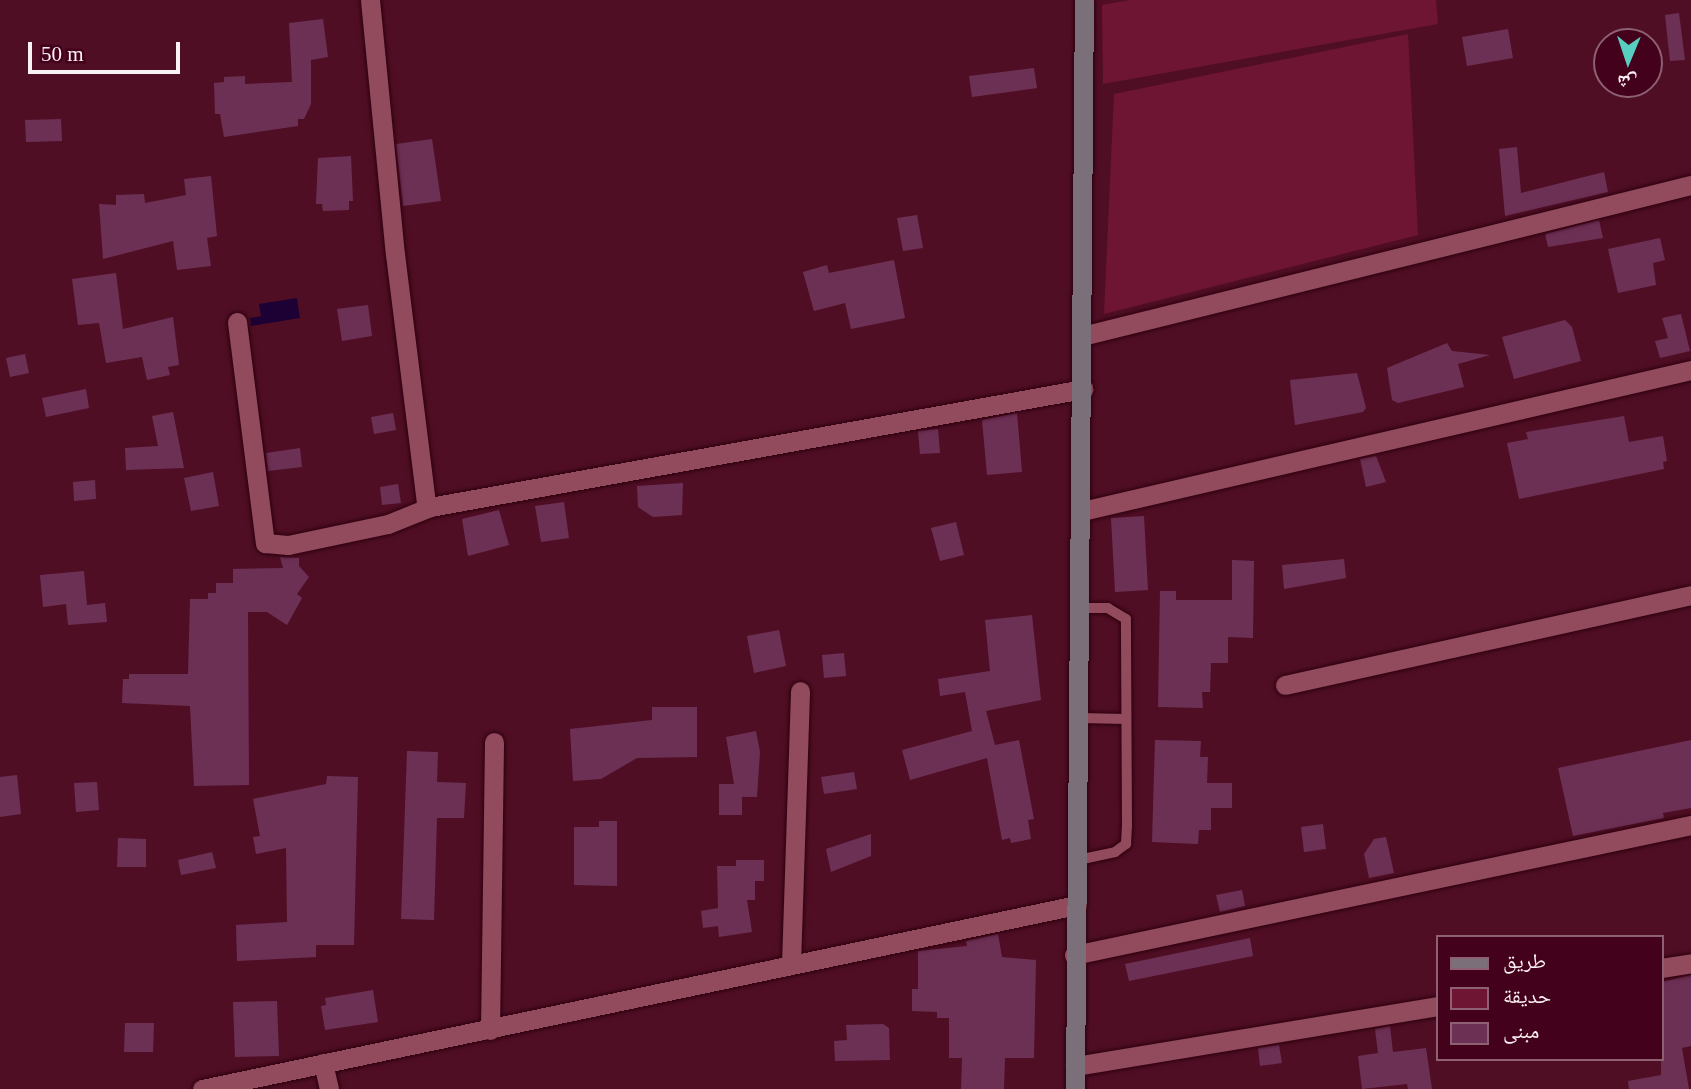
<!DOCTYPE html>
<html>
<head>
<meta charset="utf-8">
<style>
  body { margin:0 }
  #map { position:relative; width:1691px; height:1089px; overflow:hidden; background:#500e25; font-family:"Times New Roman","Noto Naskh Arabic",serif }
  div>[style] { position:absolute }
  .green>* { inset:0; background:#6e1534 }
  .water>* { inset:0; background:#1d0034 }
  .building>* { inset:0; background:#6d3055 }
  .roads { filter:drop-shadow(0 0 2px #2e000f) drop-shadow(0 0 2px #2e000f) }
  .service>* { height:10px; margin:-5px; padding:0 5px; transform-origin:5px; border-radius:5px; background:#924a5d }
  .minor>* { height:19px; margin:-9.5px; padding:0 9.5px; transform-origin:9.5px; border-radius:9.5px; background:#924a5d }
  .secondary>* { height:19px; margin:-9.5px; padding:0 9.5px; transform-origin:9.5px; border-radius:9.5px; background:#7b7079 }
  span { translate:-50% -50%; white-space:nowrap; text-align:center; line-height:1.15; -webkit-text-stroke:5px #44011b; paint-order:stroke }
  .legend { position:absolute; left:1436px; top:935px; width:228px; height:126px; box-sizing:border-box; background:#44011b; border:2px solid #8d6171; margin:0; padding:9px 12px; list-style:none; font-size:21px; color:#faf2f3 }
  .legend li { display:flex; align-items:center; gap:14px; height:35px }
  .legend b { width:35px; border:2px solid #8d6171 }
  .north { position:absolute; left:1593px; top:28px; width:70px; height:70px; box-sizing:border-box; background:#44011b; border:2px solid #8d6171; border-radius:50%; rotate:182deg; font-size:19px; font-weight:700; line-height:28px; text-align:center; color:#faf2f3 }
  .north::after { content:''; display:block; margin:auto; width:24px; height:32px; background:#58cec0; clip-path:polygon(50% 0,100% 100%,50% 72%,0 100%) }
  .scale { position:absolute; left:28px; top:42px; width:152px; height:32px; box-sizing:border-box; border:4px solid #faf2f3; border-top:0; padding-left:9px; font-size:21px; line-height:24px; white-space:nowrap; color:#faf2f3; -webkit-text-stroke:5px #44011b; paint-order:stroke }
</style>
</head>
<body>
<div id="map">
  <div class="green">
    <div style="clip-path:polygon(1130px 0,1436px 0,1438px 24px,1103px 84px,1102px 5px)"></div>
    <div style="clip-path:polygon(1408px 34px,1418px 235px,1104px 314px,1114px 94px)"></div>
  </div>
  <div class="water">
    <div style="clip-path:polygon(297px 298px,300px 318px,251px 326px,250px 318px,261px 316px,259px 304px)"></div>
  </div>
  <div class="building">
    <div style="clip-path:polygon(1679px 13px,1685px 60px,1670px 61px,1665px 15px)"></div>
    <div style="clip-path:polygon(323px 19px,328px 57px,311px 60px,311px 104px,304px 119px,298px 119px,298px 126px,224px 137px,220px 114px,215px 114px,214px 83px,224px 82px,224px 77px,245px 76px,245px 84px,292px 82px,289px 23px)"></div>
    <div style="clip-path:polygon(1508px 29px,1513px 58px,1467px 66px,1462px 37px)"></div>
    <div style="clip-path:polygon(1034px 68px,1037px 88px,972px 97px,969px 76px)"></div>
    <div style="clip-path:polygon(61px 119px,62px 141px,26px 142px,25px 120px)"></div>
    <div style="clip-path:polygon(432px 139px,441px 201px,403px 206px,396px 144px)"></div>
    <div style="clip-path:polygon(1517px 147px,1521px 193px,1604px 172px,1608px 192px,1505px 216px,1499px 149px)"></div>
    <div style="clip-path:polygon(351px 156px,353px 201px,349px 201px,349px 210px,323px 211px,322px 204px,316px 204px,318px 158px)"></div>
    <div style="clip-path:polygon(211px 176px,217px 236px,207px 238px,211px 266px,177px 270px,173px 241px,103px 259px,99px 204px,116px 205px,116px 195px,144px 194px,145px 203px,186px 195px,184px 179px)"></div>
    <div style="clip-path:polygon(917px 215px,923px 248px,903px 251px,897px 218px)"></div>
    <div style="clip-path:polygon(1599px 220px,1603px 238px,1548px 247px,1545px 234px)"></div>
    <div style="clip-path:polygon(1660px 238px,1665px 260px,1653px 263px,1656px 285px,1618px 293px,1608px 249px)"></div>
    <div style="clip-path:polygon(894px 260px,905px 318px,851px 329px,845px 303px,814px 311px,803px 272px,827px 265px,829px 273px)"></div>
    <div style="clip-path:polygon(116px 273px,123px 329px,173px 317px,179px 365px,168px 367px,170px 375px,147px 380px,142px 357px,106px 363px,99px 323px,78px 325px,72px 279px)"></div>
    <div style="clip-path:polygon(368px 305px,372px 336px,342px 341px,337px 309px)"></div>
    <div style="clip-path:polygon(1681px 314px,1690px 351px,1660px 358px,1655px 341px,1668px 338px,1662px 318px)"></div>
    <div style="clip-path:polygon(1565px 320px,1572px 327px,1581px 361px,1514px 379px,1502px 337px)"></div>
    <div style="clip-path:polygon(1447px 343px,1452px 351px,1490px 355px,1458px 364px,1464px 387px,1398px 403px,1392px 400px,1387px 368px)"></div>
    <div style="clip-path:polygon(25px 354px,29px 373px,10px 377px,6px 358px)"></div>
    <div style="clip-path:polygon(1357px 373px,1366px 408px,1363px 412px,1295px 425px,1290px 380px)"></div>
    <div style="clip-path:polygon(86px 389px,89px 408px,46px 417px,42px 398px)"></div>
    <div style="clip-path:polygon(173px 412px,184px 468px,126px 470px,125px 448px,158px 446px,152px 416px)"></div>
    <div style="clip-path:polygon(393px 413px,396px 430px,374px 434px,371px 417px)"></div>
    <div style="clip-path:polygon(1017px 413px,1022px 472px,987px 475px,982px 420px)"></div>
    <div style="clip-path:polygon(1624px 416px,1629px 442px,1663px 436px,1667px 461px,1663px 462px,1664px 469px,1519px 499px,1507px 443px,1528px 439px,1526px 432px)"></div>
    <div style="clip-path:polygon(938px 429px,940px 453px,920px 454px,918px 431px)"></div>
    <div style="clip-path:polygon(300px 448px,302px 467px,268px 471px,266px 453px)"></div>
    <div style="clip-path:polygon(1376px 456px,1386px 482px,1366px 487px,1360px 459px)"></div>
    <div style="clip-path:polygon(213px 472px,219px 506px,191px 511px,184px 478px)"></div>
    <div style="clip-path:polygon(95px 480px,96px 499px,74px 501px,73px 482px)"></div>
    <div style="clip-path:polygon(683px 483px,682px 515px,653px 517px,638px 507px,637px 486px)"></div>
    <div style="clip-path:polygon(398px 484px,401px 503px,382px 505px,380px 487px)"></div>
    <div style="clip-path:polygon(564px 502px,569px 538px,541px 542px,535px 506px)"></div>
    <div style="clip-path:polygon(499px 510px,509px 545px,468px 556px,462px 519px)"></div>
    <div style="clip-path:polygon(1144px 516px,1148px 590px,1115px 592px,1111px 518px)"></div>
    <div style="clip-path:polygon(956px 522px,964px 555px,940px 561px,931px 528px)"></div>
    <div style="clip-path:polygon(280px 557px,299px 558px,299px 566px,309px 577px,297px 594px,302px 598px,287px 625px,267px 612px,248px 612px,249px 785px,194px 786px,190px 706px,122px 703px,123px 679px,129px 679px,129px 674px,188px 674px,190px 599px,208px 599px,208px 593px,216px 593px,216px 583px,233px 583px,233px 569px,283px 568px)"></div>
    <div style="clip-path:polygon(1344px 559px,1346px 578px,1284px 589px,1282px 565px)"></div>
    <div style="clip-path:polygon(1232px 560px,1254px 561px,1253px 638px,1228px 637px,1228px 663px,1211px 663px,1210px 692px,1202px 692px,1203px 708px,1158px 707px,1160px 591px,1176px 591px,1176px 600px,1232px 600px)"></div>
    <div style="clip-path:polygon(84px 571px,87px 605px,105px 603px,107px 622px,68px 625px,66px 604px,43px 607px,40px 575px)"></div>
    <div style="clip-path:polygon(1032px 615px,1041px 700px,986px 711px,995px 745px,1019px 740px,1034px 819px,1028px 820px,1031px 839px,1011px 843px,1010px 838px,1002px 840px,987px 758px,910px 780px,902px 750px,972px 731px,965px 692px,940px 696px,938px 679px,990px 671px,985px 620px)"></div>
    <div style="clip-path:polygon(779px 630px,786px 666px,754px 673px,747px 636px)"></div>
    <div style="clip-path:polygon(844px 653px,846px 676px,824px 678px,822px 655px)"></div>
    <div style="clip-path:polygon(652px 707px,697px 707px,697px 757px,637px 758px,601px 779px,573px 781px,570px 729px,652px 720px)"></div>
    <div style="clip-path:polygon(756px 731px,760px 752px,757px 797px,742px 797px,742px 815px,719px 815px,719px 784px,734px 784px,726px 737px)"></div>
    <div style="clip-path:polygon(1155px 740px,1201px 741px,1200px 757px,1208px 757px,1207px 783px,1232px 783px,1232px 808px,1211px 808px,1211px 830px,1199px 830px,1198px 844px,1152px 842px)"></div>
    <div style="clip-path:polygon(1691px 740px,1691px 808px,1663px 813px,1664px 818px,1573px 836px,1558px 768px)"></div>
    <div style="clip-path:polygon(407px 751px,438px 752px,437px 782px,466px 783px,464px 818px,437px 818px,434px 920px,401px 919px)"></div>
    <div style="clip-path:polygon(854px 772px,857px 789px,824px 794px,821px 777px)"></div>
    <div style="clip-path:polygon(17px 775px,21px 814px,0 817px,0 777px)"></div>
    <div style="clip-path:polygon(327px 776px,358px 777px,354px 945px,316px 945px,316px 957px,237px 961px,236px 925px,287px 922px,286px 848px,256px 854px,253px 837px,260px 836px,253px 799px,326px 784px)"></div>
    <div style="clip-path:polygon(97px 782px,99px 810px,76px 812px,74px 783px)"></div>
    <div style="clip-path:polygon(599px 821px,617px 821px,617px 886px,574px 885px,574px 827px,599px 827px)"></div>
    <div style="clip-path:polygon(1323px 824px,1326px 849px,1304px 852px,1301px 827px)"></div>
    <div style="clip-path:polygon(871px 834px,871px 856px,831px 872px,826px 849px)"></div>
    <div style="clip-path:polygon(1386px 837px,1394px 873px,1369px 878px,1364px 854px,1374px 839px)"></div>
    <div style="clip-path:polygon(118px 838px,146px 839px,146px 867px,117px 867px)"></div>
    <div style="clip-path:polygon(212px 852px,216px 868px,181px 875px,178px 860px)"></div>
    <div style="clip-path:polygon(736px 860px,764px 860px,764px 881px,755px 881px,755px 900px,747px 900px,752px 932px,719px 937px,718px 926px,703px 928px,701px 911px,718px 908px,717px 866px,736px 866px)"></div>
    <div style="clip-path:polygon(1242px 890px,1245px 906px,1220px 912px,1216px 895px)"></div>
    <div style="clip-path:polygon(998px 934px,1002px 957px,1036px 960px,1034px 1058px,1005px 1058px,1004px 1089px,961px 1089px,962px 1058px,949px 1058px,949px 1018px,937px 1018px,937px 1012px,912px 1011px,912px 989px,918px 989px,918px 951px,967px 946px,966px 941px)"></div>
    <div style="clip-path:polygon(1250px 938px,1253px 956px,1129px 981px,1125px 964px)"></div>
    <div style="clip-path:polygon(1691px 975px,1691px 1046px,1682px 1048px,1689px 1089px,1629px 1089px,1628px 1081px,1661px 1075px,1661px 982px)"></div>
    <div style="clip-path:polygon(373px 990px,378px 1022px,325px 1030px,321px 1006px,326px 1005px,325px 998px)"></div>
    <div style="clip-path:polygon(277px 1001px,279px 1056px,235px 1057px,233px 1002px)"></div>
    <div style="clip-path:polygon(125px 1023px,154px 1023px,153px 1052px,124px 1052px)"></div>
    <div style="clip-path:polygon(883px 1024px,889px 1028px,890px 1060px,835px 1061px,834px 1041px,847px 1040px,846px 1025px)"></div>
    <div style="clip-path:polygon(1390px 1026px,1393px 1052px,1426px 1048px,1432px 1089px,1408px 1089px,1407px 1084px,1362px 1089px,1358px 1056px,1378px 1053px,1375px 1029px)"></div>
    <div style="clip-path:polygon(1279px 1045px,1282px 1063px,1260px 1066px,1258px 1048px)"></div>
  </div>
  <div class="roads">
    <div class="service">
      <div style="left:1080px;top:718px;width:46px;rotate:1.2deg"></div>
      <div style="left:1078px;top:860px;width:38px;rotate:-12deg"></div>
      <div style="left:1115px;top:852px;width:14px;rotate:-36deg"></div>
      <div style="left:1126px;top:844px;width:18px;rotate:-87deg"></div>
      <div style="left:1127px;top:826px;width:207px;rotate:-90.3deg"></div>
      <div style="left:1126px;top:619px;width:21px;rotate:-149deg"></div>
      <div style="left:1108px;top:608px;width:27px;rotate:180deg"></div>
    </div>
    <div class="minor">
      <div style="left:370px;top:0;width:255px;rotate:84.4deg"></div>
      <div style="left:395px;top:254px;width:251px;rotate:82.9deg"></div>
      <div style="left:426px;top:503px;width:6px;rotate:45deg"></div>
      <div style="left:430px;top:507px;width:664px;rotate:-10.24deg"></div>
      <div style="left:237px;top:322px;width:223px;rotate:82.8deg"></div>
      <div style="left:265px;top:543px;width:23px;rotate:5deg"></div>
      <div style="left:288px;top:545px;width:102px;rotate:-11.9deg"></div>
      <div style="left:388px;top:524px;width:45px;rotate:-22deg"></div>
      <div style="left:1082px;top:336px;width:627px;rotate:-13.93deg"></div>
      <div style="left:1082px;top:511px;width:625px;rotate:-13.04deg"></div>
      <div style="left:1285px;top:685px;width:416px;rotate:-12.5deg"></div>
      <div style="left:1074px;top:955px;width:631px;rotate:-11.9deg"></div>
      <div style="left:791px;top:964px;width:273px;rotate:-88.1deg"></div>
      <div style="left:1661px;top:968px;width:30px;rotate:-9deg"></div>
      <div style="left:490px;top:1030px;width:288px;rotate:-89.2deg"></div>
      <div style="left:323px;top:1063px;width:27px;rotate:77deg"></div>
      <div style="left:1075px;top:1066px;width:367px;rotate:-9.4deg"></div>
      <div style="left:202px;top:1089px;width:894px;rotate:-11.88deg"></div>
    </div>
    <div class="secondary">
      <div style="left:1075px;top:1089px;width:1089px;rotate:-89.53deg"></div>
    </div>
  </div>
  <ul class="legend">
  <li><b style="height:9px;background:#7b7079"></b>طريق</li>
  <li><b style="height:19px;background:#6e1534"></b>حديقة</li>
  <li><b style="height:19px;background:#6d3055"></b>مبنى</li>
  </ul>
  <div class="north">ش</div>
  <div class="scale">50 m</div>
</div>
</body>
</html>
